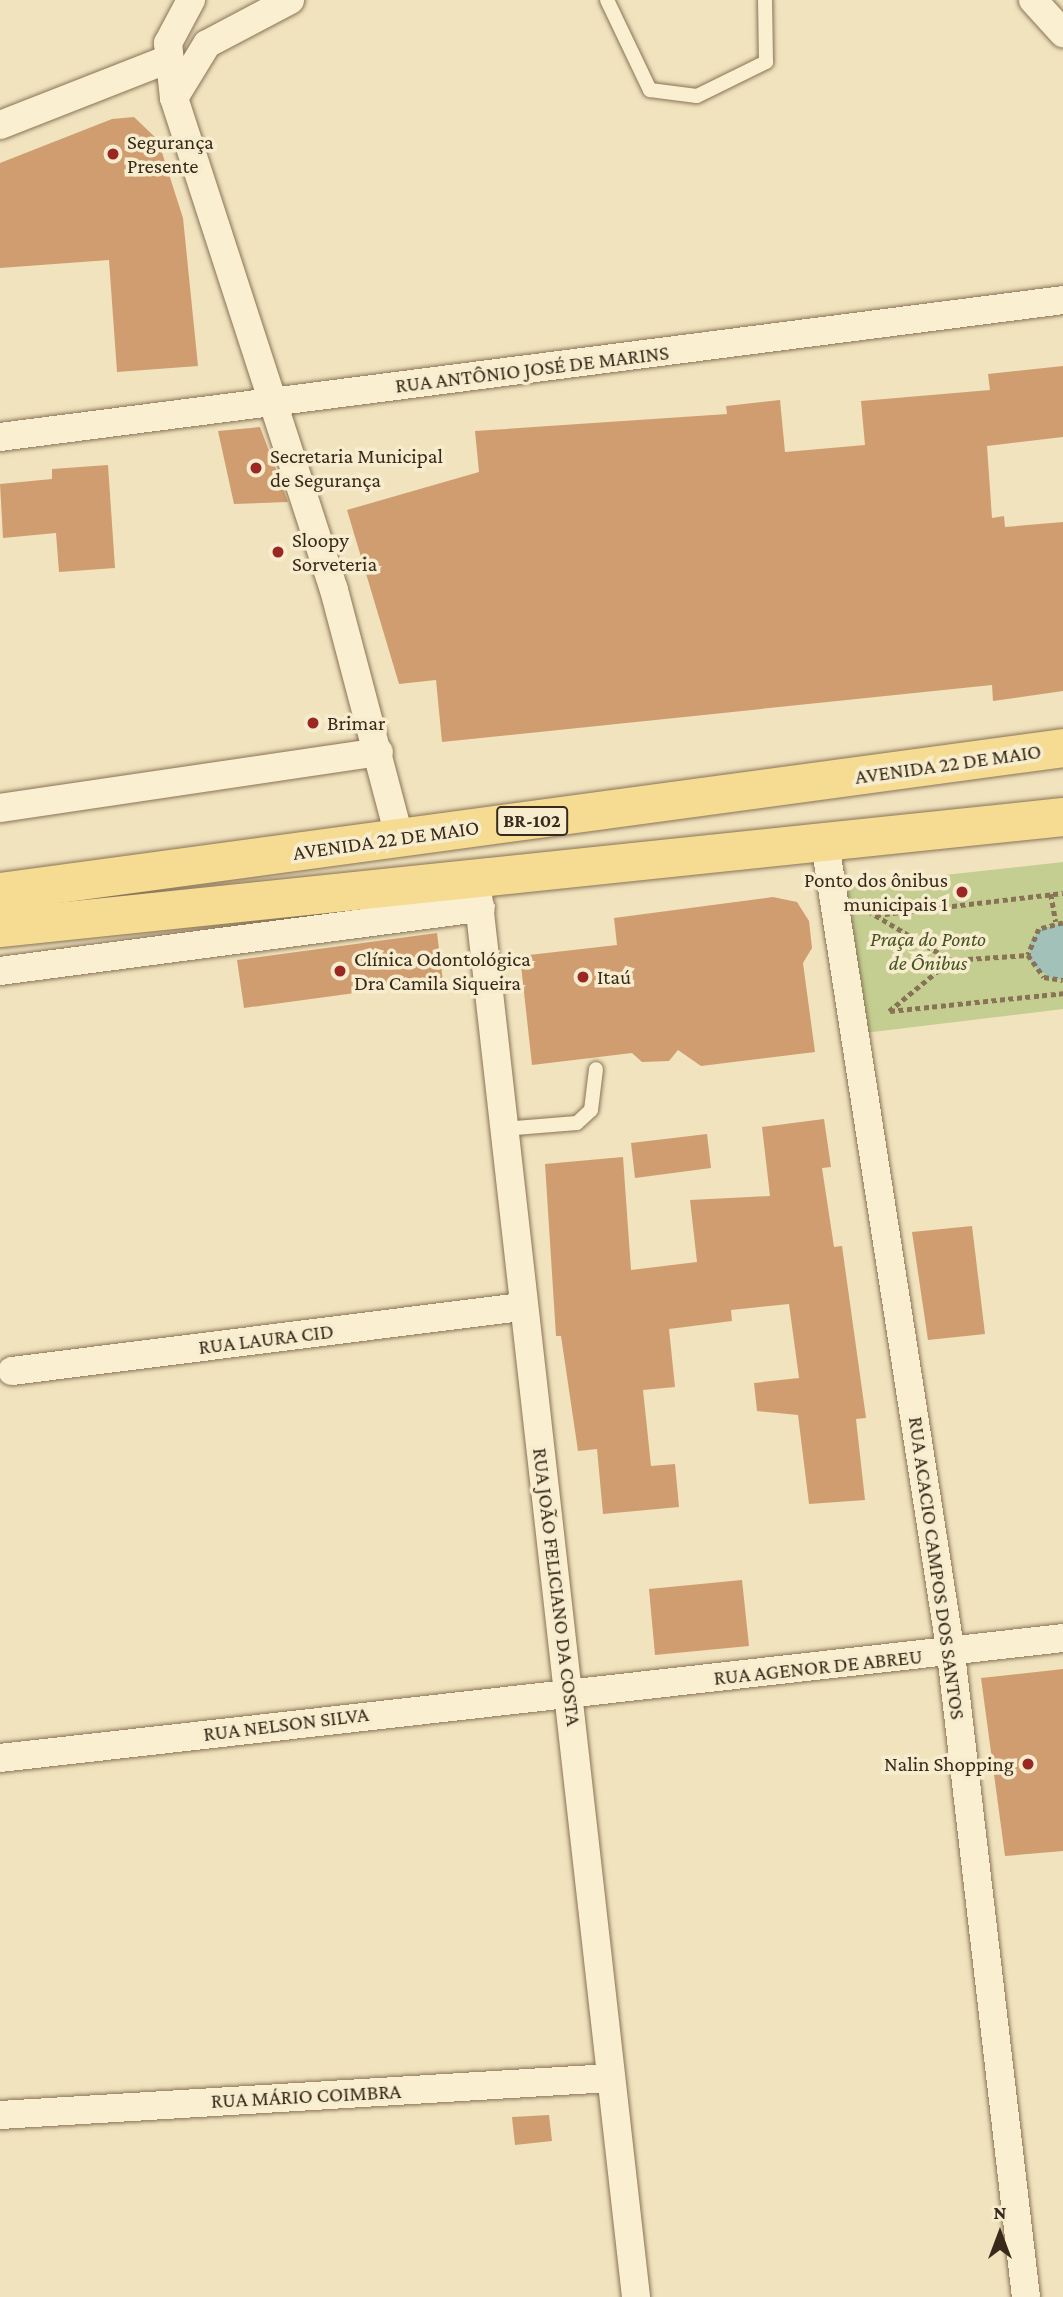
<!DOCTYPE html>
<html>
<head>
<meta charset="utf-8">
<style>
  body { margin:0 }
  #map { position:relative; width:1063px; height:2297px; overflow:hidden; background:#f0e3be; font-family:"Crimson Pro",serif }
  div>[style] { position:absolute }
  .green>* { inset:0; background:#c4ce91 }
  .water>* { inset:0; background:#a2c1b9 }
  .building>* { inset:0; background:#d09d71 }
  .path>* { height:4.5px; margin-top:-2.25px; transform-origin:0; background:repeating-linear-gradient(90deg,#897356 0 5px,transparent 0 8.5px) }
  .roads { filter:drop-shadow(0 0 2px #897356) drop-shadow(0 0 2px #897356) }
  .service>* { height:14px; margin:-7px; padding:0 7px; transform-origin:7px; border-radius:7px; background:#faf0d1 }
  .minor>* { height:28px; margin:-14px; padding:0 14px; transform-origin:14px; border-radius:14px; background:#faf0d1 }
  .primary>* { height:38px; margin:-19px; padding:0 19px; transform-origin:19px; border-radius:19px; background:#f6dc93 }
  .dots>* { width:19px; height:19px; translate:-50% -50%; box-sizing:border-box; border:4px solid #f7edce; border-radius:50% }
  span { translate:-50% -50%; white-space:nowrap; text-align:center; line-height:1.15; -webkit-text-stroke:7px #f7edce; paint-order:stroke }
  .shield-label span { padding:2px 5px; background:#f7edce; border:2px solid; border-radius:5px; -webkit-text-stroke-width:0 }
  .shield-label { font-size:19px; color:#372a1b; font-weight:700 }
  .poi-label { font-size:21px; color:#372a1b }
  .left { translate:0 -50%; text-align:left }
  .right { translate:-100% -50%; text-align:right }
  .street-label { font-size:21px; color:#372a1b }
  .park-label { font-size:21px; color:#455521; font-style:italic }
  .north { position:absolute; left:965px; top:2199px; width:70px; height:70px; -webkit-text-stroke:5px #f7edce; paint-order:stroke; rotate:0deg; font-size:19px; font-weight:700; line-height:28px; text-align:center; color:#372a1b }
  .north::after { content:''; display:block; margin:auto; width:24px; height:32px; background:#372a1b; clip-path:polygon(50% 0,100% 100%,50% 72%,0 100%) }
</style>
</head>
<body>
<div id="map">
  <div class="green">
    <div style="clip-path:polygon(1063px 862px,1063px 1009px,856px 1034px,834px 887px)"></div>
  </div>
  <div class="water">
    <div style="clip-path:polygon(1063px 923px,1063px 979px,1054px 980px,1031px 964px,1029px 945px,1039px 929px)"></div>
  </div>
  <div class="building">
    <div style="clip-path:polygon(134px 117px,158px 140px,183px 218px,198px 366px,117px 372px,109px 260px,0 268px,0 163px,112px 119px)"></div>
    <div style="clip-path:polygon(1063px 366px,1063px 437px,987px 446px,992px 518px,1004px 516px,1005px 527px,1063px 522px,1063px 691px,993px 701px,992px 685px,442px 742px,436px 680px,399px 684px,347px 510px,479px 472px,475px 431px,727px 414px,726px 406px,780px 400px,785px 452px,865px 445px,861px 401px,990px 390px,988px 374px)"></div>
    <div style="clip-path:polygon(260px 427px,288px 502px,234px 504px,218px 431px)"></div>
    <div style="clip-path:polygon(108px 465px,115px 568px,59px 572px,56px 533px,3px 538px,0 484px,52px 479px,52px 469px)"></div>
    <div style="clip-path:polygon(773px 897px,797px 902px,809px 921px,812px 948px,803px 963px,815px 1052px,701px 1066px,678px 1050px,669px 1061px,642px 1062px,632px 1053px,532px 1065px,520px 956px,617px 945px,614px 918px)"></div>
    <div style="clip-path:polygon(437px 933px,443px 981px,244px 1008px,237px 960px)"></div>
    <div style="clip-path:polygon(824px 1119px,831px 1167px,822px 1168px,834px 1247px,842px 1246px,866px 1418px,856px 1419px,865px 1500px,809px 1504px,798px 1415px,757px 1411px,754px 1383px,799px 1378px,789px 1304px,731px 1310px,732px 1321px,669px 1329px,675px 1387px,643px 1390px,651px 1466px,675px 1464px,679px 1507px,603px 1514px,597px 1449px,578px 1451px,561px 1336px,556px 1336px,545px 1164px,623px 1157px,631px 1270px,697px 1262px,690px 1200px,770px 1196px,762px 1127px)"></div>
    <div style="clip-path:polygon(707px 1134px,711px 1168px,635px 1178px,631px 1143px)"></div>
    <div style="clip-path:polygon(972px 1226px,985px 1334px,928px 1340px,912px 1232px)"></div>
    <div style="clip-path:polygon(742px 1580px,749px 1646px,655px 1655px,649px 1589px)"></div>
    <div style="clip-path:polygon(1063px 1669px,1063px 1851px,1005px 1856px,981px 1678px)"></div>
    <div style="clip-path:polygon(549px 2115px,552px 2141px,515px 2145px,512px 2117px)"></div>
  </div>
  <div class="path">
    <div style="left:1051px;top:894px;width:28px;rotate:80deg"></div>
    <div style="left:868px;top:911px;width:96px;rotate:30.6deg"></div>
    <div style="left:951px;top:960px;width:77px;rotate:-3.7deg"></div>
    <div style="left:876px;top:915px;width:188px;rotate:-6.7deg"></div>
    <div style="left:1063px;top:923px;width:25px;rotate:166deg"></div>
    <div style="left:1039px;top:929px;width:28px;rotate:113deg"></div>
    <div style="left:1028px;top:955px;width:27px;rotate:54deg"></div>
    <div style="left:1044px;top:977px;width:19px;rotate:9deg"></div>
    <div style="left:889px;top:1011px;width:80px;rotate:-39.4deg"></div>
    <div style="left:890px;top:1011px;width:174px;rotate:-5.9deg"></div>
  </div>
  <div class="roads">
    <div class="service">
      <div style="left:607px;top:0;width:100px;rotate:64.5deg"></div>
      <div style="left:650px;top:90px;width:47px;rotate:7.3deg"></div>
      <div style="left:697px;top:96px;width:77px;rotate:-26.2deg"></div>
      <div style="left:766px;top:62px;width:62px;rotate:-90.9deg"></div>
      <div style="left:503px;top:1129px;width:74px;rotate:-4.6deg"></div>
      <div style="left:577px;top:1123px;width:19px;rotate:-43deg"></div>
      <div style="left:591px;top:1110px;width:41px;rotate:-83deg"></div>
    </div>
    <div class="minor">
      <div style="left:191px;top:0;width:49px;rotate:118.1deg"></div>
      <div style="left:168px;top:43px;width:55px;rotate:83.8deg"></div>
      <div style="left:174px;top:98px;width:517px;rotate:71.99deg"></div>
      <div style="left:334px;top:590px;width:258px;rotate:75.2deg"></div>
      <div style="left:1033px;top:0;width:45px;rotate:47.7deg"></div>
      <div style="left:174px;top:98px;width:63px;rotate:-58.6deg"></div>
      <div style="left:207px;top:44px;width:94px;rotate:-27.9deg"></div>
      <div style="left:0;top:125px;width:178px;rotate:-21.4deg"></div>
      <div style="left:0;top:437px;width:1072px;rotate:-7.34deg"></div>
      <div style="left:0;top:808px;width:383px;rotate:-8.4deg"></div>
      <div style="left:825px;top:843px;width:821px;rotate:81.17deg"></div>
      <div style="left:951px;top:1654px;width:647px;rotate:83.35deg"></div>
      <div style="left:476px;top:877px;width:1429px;rotate:83.57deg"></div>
      <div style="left:0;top:971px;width:485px;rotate:-7.5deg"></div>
      <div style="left:12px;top:1371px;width:513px;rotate:-7.17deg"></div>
      <div style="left:0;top:1758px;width:1070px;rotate:-6.44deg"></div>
      <div style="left:0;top:2115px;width:612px;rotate:-3.47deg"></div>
    </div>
    <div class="primary">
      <div style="left:0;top:892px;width:1073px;rotate:-7.71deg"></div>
      <div style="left:0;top:928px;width:1069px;rotate:-5.96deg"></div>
    </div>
  </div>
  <div class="dots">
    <div style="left:113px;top:154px;background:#9b2723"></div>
    <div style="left:256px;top:468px;background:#9b2723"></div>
    <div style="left:278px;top:552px;background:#9b2723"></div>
    <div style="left:313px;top:723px;background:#9b2723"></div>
    <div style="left:962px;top:892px;background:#9b2723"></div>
    <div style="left:340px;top:971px;background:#9b2723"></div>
    <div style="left:583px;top:977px;background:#9b2723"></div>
    <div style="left:1028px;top:1764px;background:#9b2723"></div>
  </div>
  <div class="shield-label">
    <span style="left:532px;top:821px">BR-102</span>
  </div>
  <div class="poi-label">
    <span class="left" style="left:127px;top:154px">Segurança<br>Presente</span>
    <span class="left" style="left:270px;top:468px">Secretaria Municipal<br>de Segurança</span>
    <span class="left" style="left:292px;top:552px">Sloopy<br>Sorveteria</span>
    <span class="left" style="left:327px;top:723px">Brimar</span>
    <span class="right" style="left:948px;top:892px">Ponto dos ônibus<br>municipais 1</span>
    <span class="left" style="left:354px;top:971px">Clínica Odontológica<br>Dra Camila Siqueira</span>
    <span class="left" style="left:597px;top:977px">Itaú</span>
    <span class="right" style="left:1014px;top:1764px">Nalin Shopping</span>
  </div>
  <div class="street-label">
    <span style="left:532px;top:369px;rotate:-7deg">RUA ANTÔNIO JOSÉ DE MARINS</span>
    <span style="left:948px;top:764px;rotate:-8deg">AVENIDA 22 DE MAIO</span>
    <span style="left:386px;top:840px;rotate:-8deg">AVENIDA 22 DE MAIO</span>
    <span style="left:266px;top:1339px;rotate:-7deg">RUA LAURA CID</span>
    <span style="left:937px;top:1568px;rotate:82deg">RUA ACACIO CAMPOS DOS SANTOS</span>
    <span style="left:557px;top:1587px;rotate:83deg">RUA JOÃO FELICIANO DA COSTA</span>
    <span style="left:818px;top:1667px;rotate:-6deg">RUA AGENOR DE ABREU</span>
    <span style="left:286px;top:1724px;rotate:-7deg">RUA NELSON SILVA</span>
    <span style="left:306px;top:2096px;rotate:-3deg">RUA MÁRIO COIMBRA</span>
  </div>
  <div class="park-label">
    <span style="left:928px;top:951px">Praça do Ponto<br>de Ônibus</span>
  </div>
  <div class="north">N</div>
</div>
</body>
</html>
